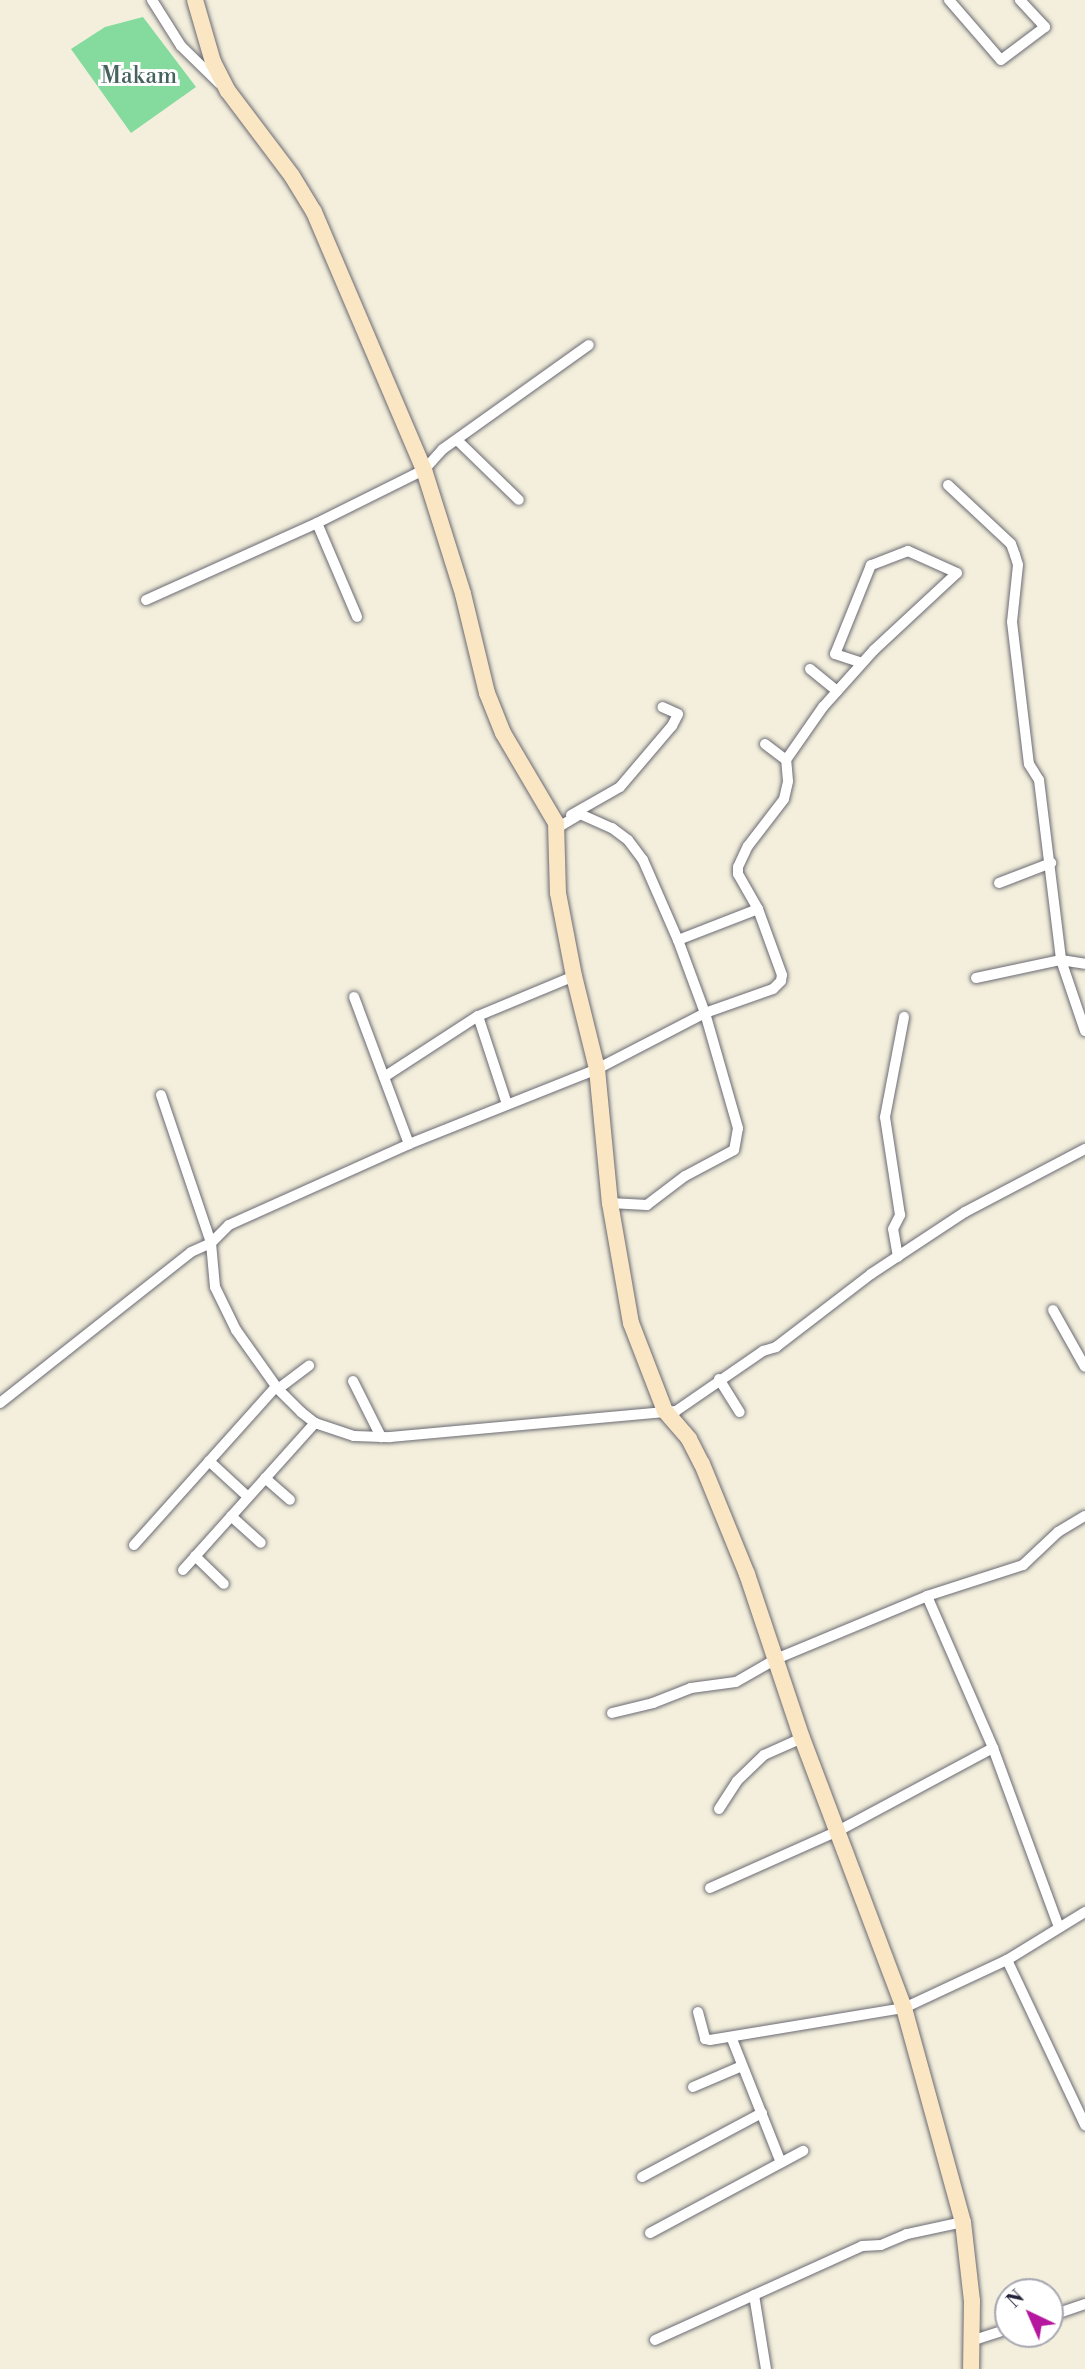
<!DOCTYPE html>
<html>
<head>
<meta charset="utf-8">
<style>
  body { margin:0 }
  #map { position:relative; width:1085px; height:2369px; overflow:hidden; background:#f3efdc; font-family:"Libre Bodoni",serif }
  div>[style] { position:absolute }
  .green>* { inset:0; background:#85da9d }
  .roads { filter:drop-shadow(0 0 2px #6b6a73) drop-shadow(0 0 2px #6b6a73) }
  .street>* { height:10px; margin:-5px; padding:0 5px; transform-origin:5px; border-radius:5px; background:#fff }
  .secondary>* { height:16px; margin:-8px; padding:0 8px; transform-origin:8px; border-radius:8px; background:#fbe6c4 }
  span { translate:-50% -50%; white-space:nowrap; text-align:center; line-height:1.15; -webkit-text-stroke:6px #fff; paint-order:stroke }
  .park-label { font-size:23px; color:#45625d }
  .north { position:absolute; left:994px; top:2278px; width:70px; height:70px; box-sizing:border-box; background:#fff; border:2px solid #a7a7b1; border-radius:50%; rotate:316deg; font-size:19px; font-weight:700; line-height:28px; text-align:center; color:#22223b }
  .north::after { content:''; display:block; margin:auto; width:24px; height:32px; background:#b5179e; clip-path:polygon(50% 0,100% 100%,50% 72%,0 100%) }
</style>
</head>
<body>
<div id="map">
  <div class="green">
    <div style="clip-path:polygon(143px 17px,196px 87px,131px 133px,71px 49px,105px 27px)"></div>
  </div>
  <div class="roads">
    <div class="street">
      <div style="left:152px;top:0;width:54px;rotate:57.8deg"></div>
      <div style="left:181px;top:46px;width:54px;rotate:44.3deg"></div>
      <div style="left:949px;top:0;width:79px;rotate:49.1deg"></div>
      <div style="left:1001px;top:60px;width:55px;rotate:-36.9deg"></div>
      <div style="left:1045px;top:27px;width:37px;rotate:-133deg"></div>
      <div style="left:457px;top:440px;width:86px;rotate:44.1deg"></div>
      <div style="left:948px;top:485px;width:86px;rotate:43.1deg"></div>
      <div style="left:1011px;top:544px;width:12px;rotate:70deg"></div>
      <div style="left:1015px;top:555px;width:10px;rotate:73deg"></div>
      <div style="left:1018px;top:565px;width:57px;rotate:96deg"></div>
      <div style="left:1012px;top:622px;width:143px;rotate:83.2deg"></div>
      <div style="left:1029px;top:764px;width:19px;rotate:58deg"></div>
      <div style="left:1039px;top:780px;width:181px;rotate:83deg"></div>
      <div style="left:1061px;top:960px;width:75px;rotate:71.3deg"></div>
      <div style="left:317px;top:523px;width:102px;rotate:66.9deg"></div>
      <div style="left:146px;top:600px;width:188px;rotate:-24.2deg"></div>
      <div style="left:317px;top:523px;width:119px;rotate:-26.4deg"></div>
      <div style="left:424px;top:470px;width:28px;rotate:-48deg"></div>
      <div style="left:443px;top:449px;width:179px;rotate:-35.5deg"></div>
      <div style="left:810px;top:669px;width:35px;rotate:39deg"></div>
      <div style="left:765px;top:744px;width:26px;rotate:37deg"></div>
      <div style="left:571px;top:815px;width:56px;rotate:-29.7deg"></div>
      <div style="left:620px;top:787px;width:80px;rotate:-49.6deg"></div>
      <div style="left:672px;top:726px;width:13px;rotate:-63deg"></div>
      <div style="left:678px;top:714px;width:17px;rotate:-156deg"></div>
      <div style="left:557px;top:828px;width:27px;rotate:-31deg"></div>
      <div style="left:580px;top:814px;width:35px;rotate:24deg"></div>
      <div style="left:612px;top:828px;width:20px;rotate:37deg"></div>
      <div style="left:628px;top:840px;width:25px;rotate:53deg"></div>
      <div style="left:643px;top:860px;width:87px;rotate:66.4deg"></div>
      <div style="left:678px;top:940px;width:78px;rotate:69.7deg"></div>
      <div style="left:705px;top:1013px;width:120px;rotate:74deg"></div>
      <div style="left:738px;top:1128px;width:22px;rotate:100deg"></div>
      <div style="left:734px;top:1150px;width:55px;rotate:152deg"></div>
      <div style="left:685px;top:1176px;width:48px;rotate:142.7deg"></div>
      <div style="left:647px;top:1205px;width:37px;rotate:-177deg"></div>
      <div style="left:999px;top:883px;width:56px;rotate:-21deg"></div>
      <div style="left:758px;top:909px;width:40px;rotate:-119.7deg"></div>
      <div style="left:738px;top:874px;width:7px;rotate:-90deg"></div>
      <div style="left:738px;top:867px;width:23px;rotate:-65deg"></div>
      <div style="left:748px;top:846px;width:59px;rotate:-52.5deg"></div>
      <div style="left:784px;top:799px;width:18px;rotate:-77deg"></div>
      <div style="left:788px;top:781px;width:21px;rotate:-95deg"></div>
      <div style="left:786px;top:760px;width:65px;rotate:-55.1deg"></div>
      <div style="left:823px;top:707px;width:76px;rotate:-48.2deg"></div>
      <div style="left:874px;top:650px;width:113px;rotate:-42.9deg"></div>
      <div style="left:957px;top:573px;width:54px;rotate:-155.8deg"></div>
      <div style="left:908px;top:551px;width:40px;rotate:159deg"></div>
      <div style="left:871px;top:565px;width:96px;rotate:112deg"></div>
      <div style="left:835px;top:654px;width:28px;rotate:18deg"></div>
      <div style="left:976px;top:978px;width:87px;rotate:-12deg"></div>
      <div style="left:1061px;top:960px;width:24px;rotate:9deg"></div>
      <div style="left:354px;top:997px;width:157px;rotate:69.5deg"></div>
      <div style="left:478px;top:1016px;width:93px;rotate:71.8deg"></div>
      <div style="left:384px;top:1077px;width:112px;rotate:-33deg"></div>
      <div style="left:478px;top:1016px;width:104px;rotate:-22.6deg"></div>
      <div style="left:161px;top:1095px;width:156px;rotate:71.3deg"></div>
      <div style="left:211px;top:1243px;width:44px;rotate:84.8deg"></div>
      <div style="left:215px;top:1287px;width:48px;rotate:64deg"></div>
      <div style="left:236px;top:1330px;width:72px;rotate:54.6deg"></div>
      <div style="left:278px;top:1389px;width:33px;rotate:45deg"></div>
      <div style="left:301px;top:1412px;width:18px;rotate:38deg"></div>
      <div style="left:315px;top:1423px;width:41px;rotate:18.4deg"></div>
      <div style="left:354px;top:1436px;width:36px;rotate:2deg"></div>
      <div style="left:390px;top:1437px;width:287px;rotate:-5.2deg"></div>
      <div style="left:676px;top:1411px;width:106px;rotate:-34.6deg"></div>
      <div style="left:763px;top:1351px;width:14px;rotate:-17deg"></div>
      <div style="left:776px;top:1347px;width:120px;rotate:-37.5deg"></div>
      <div style="left:871px;top:1274px;width:113px;rotate:-33.4deg"></div>
      <div style="left:965px;top:1212px;width:136px;rotate:-27.7deg"></div>
      <div style="left:898px;top:1257px;width:28px;rotate:-100deg"></div>
      <div style="left:893px;top:1229px;width:16px;rotate:-63deg"></div>
      <div style="left:900px;top:1215px;width:99px;rotate:-98.7deg"></div>
      <div style="left:885px;top:1117px;width:102px;rotate:-79.2deg"></div>
      <div style="left:1053px;top:1310px;width:65px;rotate:60.7deg"></div>
      <div style="left:719px;top:1379px;width:39px;rotate:58deg"></div>
      <div style="left:353px;top:1381px;width:63px;rotate:63.4deg"></div>
      <div style="left:278px;top:1389px;width:39px;rotate:-37deg"></div>
      <div style="left:0;top:1403px;width:243px;rotate:-38.3deg"></div>
      <div style="left:191px;top:1252px;width:22px;rotate:-24deg"></div>
      <div style="left:211px;top:1243px;width:25px;rotate:-45deg"></div>
      <div style="left:229px;top:1225px;width:197px;rotate:-24.2deg"></div>
      <div style="left:409px;top:1144px;width:202px;rotate:-21.7deg"></div>
      <div style="left:597px;top:1069px;width:122px;rotate:-27.4deg"></div>
      <div style="left:705px;top:1013px;width:72px;rotate:-19.4deg"></div>
      <div style="left:773px;top:989px;width:11px;rotate:-45deg"></div>
      <div style="left:781px;top:981px;width:6px;rotate:-81deg"></div>
      <div style="left:782px;top:975px;width:70px;rotate:-110deg"></div>
      <div style="left:758px;top:909px;width:86px;rotate:158.8deg"></div>
      <div style="left:209px;top:1461px;width:53px;rotate:42.7deg"></div>
      <div style="left:265px;top:1478px;width:33px;rotate:41deg"></div>
      <div style="left:231px;top:1516px;width:40px;rotate:42deg"></div>
      <div style="left:134px;top:1545px;width:212px;rotate:-48.1deg"></div>
      <div style="left:195px;top:1556px;width:40px;rotate:44deg"></div>
      <div style="left:183px;top:1570px;width:198px;rotate:-48.1deg"></div>
      <div style="left:927px;top:1596px;width:166px;rotate:66.5deg"></div>
      <div style="left:612px;top:1713px;width:42px;rotate:-13.7deg"></div>
      <div style="left:653px;top:1703px;width:41px;rotate:-21.5deg"></div>
      <div style="left:691px;top:1688px;width:45px;rotate:-7.6deg"></div>
      <div style="left:736px;top:1682px;width:46px;rotate:-29.9deg"></div>
      <div style="left:776px;top:1659px;width:164px;rotate:-22.6deg"></div>
      <div style="left:927px;top:1596px;width:101px;rotate:-17.9deg"></div>
      <div style="left:1023px;top:1565px;width:48px;rotate:-43.3deg"></div>
      <div style="left:1058px;top:1532px;width:31px;rotate:-31deg"></div>
      <div style="left:719px;top:1809px;width:33px;rotate:-57deg"></div>
      <div style="left:737px;top:1781px;width:37px;rotate:-44deg"></div>
      <div style="left:764px;top:1755px;width:42px;rotate:-24.1deg"></div>
      <div style="left:710px;top:1888px;width:140px;rotate:-24deg"></div>
      <div style="left:838px;top:1831px;width:176px;rotate:-28.2deg"></div>
      <div style="left:993px;top:1748px;width:189px;rotate:69.8deg"></div>
      <div style="left:1007px;top:1960px;width:183px;rotate:64.7deg"></div>
      <div style="left:698px;top:2012px;width:28px;rotate:75deg"></div>
      <div style="left:705px;top:2039px;width:5px;rotate:11deg"></div>
      <div style="left:710px;top:2040px;width:197px;rotate:-9.4deg"></div>
      <div style="left:904px;top:2008px;width:114px;rotate:-25deg"></div>
      <div style="left:1007px;top:1960px;width:92px;rotate:-31.6deg"></div>
      <div style="left:732px;top:2039px;width:133px;rotate:68.4deg"></div>
      <div style="left:693px;top:2087px;width:53px;rotate:-23.2deg"></div>
      <div style="left:642px;top:2177px;width:136px;rotate:-28.1deg"></div>
      <div style="left:650px;top:2233px;width:174px;rotate:-28.2deg"></div>
      <div style="left:754px;top:2295px;width:75px;rotate:80.8deg"></div>
      <div style="left:1050px;top:2316px;width:37px;rotate:-19deg"></div>
      <div style="left:655px;top:2340px;width:227px;rotate:-24.4deg"></div>
      <div style="left:862px;top:2246px;width:19px;rotate:-3deg"></div>
      <div style="left:881px;top:2245px;width:28px;rotate:-23deg"></div>
      <div style="left:907px;top:2234px;width:57px;rotate:-12.1deg"></div>
      <div style="left:971px;top:2341px;width:39px;rotate:-18deg"></div>
    </div>
    <div class="secondary">
      <div style="left:195px;top:0;width:65px;rotate:73.8deg"></div>
      <div style="left:213px;top:62px;width:33px;rotate:63deg"></div>
      <div style="left:228px;top:91px;width:106px;rotate:53deg"></div>
      <div style="left:292px;top:176px;width:42px;rotate:58.6deg"></div>
      <div style="left:314px;top:212px;width:280px;rotate:66.9deg"></div>
      <div style="left:424px;top:470px;width:130px;rotate:72.5deg"></div>
      <div style="left:463px;top:594px;width:102px;rotate:76.4deg"></div>
      <div style="left:487px;top:693px;width:43px;rotate:68.2deg"></div>
      <div style="left:503px;top:733px;width:104px;rotate:59.5deg"></div>
      <div style="left:556px;top:823px;width:70px;rotate:88.4deg"></div>
      <div style="left:558px;top:893px;width:85px;rotate:79.1deg"></div>
      <div style="left:574px;top:976px;width:96px;rotate:76.1deg"></div>
      <div style="left:597px;top:1069px;width:135px;rotate:84.5deg"></div>
      <div style="left:610px;top:1203px;width:122px;rotate:80.1deg"></div>
      <div style="left:631px;top:1323px;width:94px;rotate:68.9deg"></div>
      <div style="left:665px;top:1411px;width:37px;rotate:49deg"></div>
      <div style="left:689px;top:1439px;width:28px;rotate:63deg"></div>
      <div style="left:702px;top:1464px;width:119px;rotate:67.8deg"></div>
      <div style="left:747px;top:1574px;width:173px;rotate:71.5deg"></div>
      <div style="left:802px;top:1738px;width:289px;rotate:69.3deg"></div>
      <div style="left:904px;top:2008px;width:222px;rotate:74.6deg"></div>
      <div style="left:963px;top:2222px;width:80px;rotate:83.5deg"></div>
      <div style="left:972px;top:2301px;width:68px;rotate:90.8deg"></div>
    </div>
  </div>
  <div class="park-label">
    <span style="left:139px;top:76px">Makam</span>
  </div>
  <div class="north">N</div>
</div>
</body>
</html>
